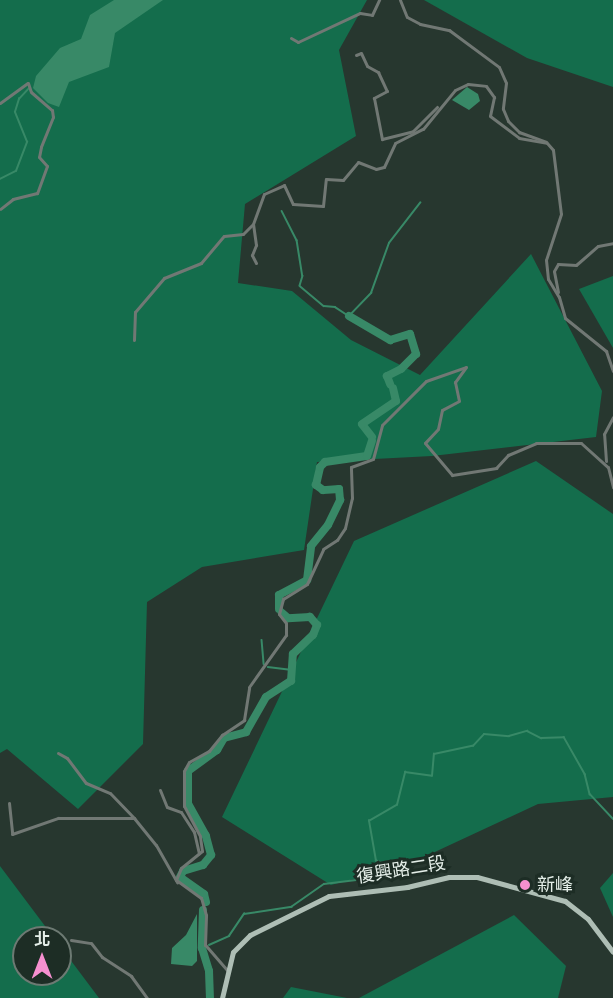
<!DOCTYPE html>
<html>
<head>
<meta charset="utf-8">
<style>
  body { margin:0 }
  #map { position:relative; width:613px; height:998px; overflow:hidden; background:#27372f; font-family:"Fira Sans","Noto Sans TC",sans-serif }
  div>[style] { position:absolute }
  .forest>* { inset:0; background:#146d4c }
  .water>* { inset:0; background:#388967 }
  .stream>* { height:1.5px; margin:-0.75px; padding:0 0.75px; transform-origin:0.75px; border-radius:0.75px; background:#388967 }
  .river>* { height:8px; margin:-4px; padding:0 4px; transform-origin:4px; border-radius:4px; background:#388967 }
  .minor>* { height:3px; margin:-1.5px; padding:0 1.5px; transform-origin:1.5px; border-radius:1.5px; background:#717874 }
  .primary>* { height:5px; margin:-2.5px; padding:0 2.5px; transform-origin:2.5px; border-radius:2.5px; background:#aebeb5 }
  .dots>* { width:16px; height:16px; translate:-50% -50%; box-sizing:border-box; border:3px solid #1d2d25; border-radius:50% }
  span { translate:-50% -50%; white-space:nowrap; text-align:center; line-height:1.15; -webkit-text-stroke:6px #1d2d25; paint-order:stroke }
  .street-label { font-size:18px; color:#e4eee8 }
  .poi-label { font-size:18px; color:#e4eee8 }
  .left { translate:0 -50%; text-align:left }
  .north { position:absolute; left:12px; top:926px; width:60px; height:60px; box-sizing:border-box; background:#1d2d25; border:2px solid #6d7a73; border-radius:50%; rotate:0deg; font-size:16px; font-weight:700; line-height:24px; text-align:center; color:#e4eee8 }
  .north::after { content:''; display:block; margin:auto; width:21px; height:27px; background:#f690d0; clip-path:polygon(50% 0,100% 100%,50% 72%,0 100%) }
</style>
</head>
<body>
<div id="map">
  <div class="forest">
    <div style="clip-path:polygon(0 0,367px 0,339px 50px,356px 136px,245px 204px,238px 283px,292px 291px,351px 340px,420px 375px,531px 254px,602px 391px,596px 437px,432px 456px,317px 462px,304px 550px,202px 567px,147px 602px,143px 744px,78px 809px,7px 749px,0 753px)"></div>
    <div style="clip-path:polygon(424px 0,613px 0,613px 87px,527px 58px)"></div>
    <div style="clip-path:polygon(613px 276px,613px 348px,579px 289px)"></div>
    <div style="clip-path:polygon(536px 461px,613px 514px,613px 797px,538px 804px,409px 864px,331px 885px,222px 817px,354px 541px)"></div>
    <div style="clip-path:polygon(0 866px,54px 938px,24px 938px,24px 974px,60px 974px,60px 946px,99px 998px,0 998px)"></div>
    <div style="clip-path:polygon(613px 873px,613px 917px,600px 888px)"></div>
    <div style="clip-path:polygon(514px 915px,566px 966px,558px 998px,359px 998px)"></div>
    <div style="clip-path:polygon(291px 987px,347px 998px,283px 998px)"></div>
  </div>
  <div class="water">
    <div style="clip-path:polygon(114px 0,163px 0,115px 33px,109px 67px,69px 82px,59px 107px,48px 103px,33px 88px,36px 76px,60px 48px,81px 39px,90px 15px)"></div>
    <div style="clip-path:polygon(467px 87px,478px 94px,480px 101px,469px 110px,452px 100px)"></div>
    <div style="clip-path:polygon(197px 914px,197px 961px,192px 966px,171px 964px,172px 948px,186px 935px)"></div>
  </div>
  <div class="stream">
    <div style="left:0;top:179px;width:18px;rotate:-27deg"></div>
    <div style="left:16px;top:171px;width:31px;rotate:-69deg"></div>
    <div style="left:27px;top:142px;width:32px;rotate:-112deg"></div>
    <div style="left:15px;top:112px;width:14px;rotate:-73deg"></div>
    <div style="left:19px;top:99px;width:16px;rotate:-47deg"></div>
    <div style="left:282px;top:211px;width:33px;rotate:63deg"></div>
    <div style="left:297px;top:240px;width:36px;rotate:81deg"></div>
    <div style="left:303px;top:276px;width:10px;rotate:107deg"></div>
    <div style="left:300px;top:286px;width:31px;rotate:40deg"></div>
    <div style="left:324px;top:306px;width:11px;rotate:5deg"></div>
    <div style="left:335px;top:307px;width:17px;rotate:33deg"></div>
    <div style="left:349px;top:316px;width:32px;rotate:-46deg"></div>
    <div style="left:371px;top:293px;width:53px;rotate:-70.2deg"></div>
    <div style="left:389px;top:243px;width:51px;rotate:-52.2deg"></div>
    <div style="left:262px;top:640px;width:24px;rotate:85deg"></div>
    <div style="left:268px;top:667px;width:24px;rotate:7deg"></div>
    <div style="left:209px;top:945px;width:22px;rotate:-24deg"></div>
    <div style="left:229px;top:936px;width:27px;rotate:-56deg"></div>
    <div style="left:244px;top:914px;width:48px;rotate:-8.5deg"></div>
    <div style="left:291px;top:907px;width:40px;rotate:-34.9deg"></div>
    <div style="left:324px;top:884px;width:65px;rotate:-7deg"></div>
    <div style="left:389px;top:876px;width:9px;rotate:-72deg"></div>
    <div style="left:392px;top:867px;width:17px;rotate:-159deg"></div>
    <div style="left:376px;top:861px;width:41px;rotate:-99.9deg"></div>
    <div style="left:369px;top:821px;width:32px;rotate:-30deg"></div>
    <div style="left:397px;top:805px;width:34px;rotate:-76deg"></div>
    <div style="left:405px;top:772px;width:27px;rotate:8deg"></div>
    <div style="left:432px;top:776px;width:22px;rotate:-85deg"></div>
    <div style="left:434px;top:754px;width:40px;rotate:-12deg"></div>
    <div style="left:473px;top:746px;width:16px;rotate:-47deg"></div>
    <div style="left:484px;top:734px;width:25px;rotate:5deg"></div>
    <div style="left:509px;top:736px;width:19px;rotate:-16deg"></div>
    <div style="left:527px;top:731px;width:16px;rotate:27deg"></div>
    <div style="left:541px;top:738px;width:23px;rotate:-2deg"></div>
    <div style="left:564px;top:737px;width:43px;rotate:60.4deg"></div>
    <div style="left:585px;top:774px;width:21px;rotate:76deg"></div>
    <div style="left:590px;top:794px;width:34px;rotate:47deg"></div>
  </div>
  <div class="river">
    <div style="left:349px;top:316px;width:48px;rotate:30.3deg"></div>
    <div style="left:390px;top:340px;width:21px;rotate:-17deg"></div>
    <div style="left:410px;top:334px;width:21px;rotate:73deg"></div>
    <div style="left:416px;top:354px;width:21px;rotate:135deg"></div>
    <div style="left:401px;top:369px;width:16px;rotate:153deg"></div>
    <div style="left:387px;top:376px;width:9px;rotate:69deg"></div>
    <div style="left:372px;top:437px;width:16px;rotate:-128deg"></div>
    <div style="left:362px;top:424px;width:41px;rotate:-34.1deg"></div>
    <div style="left:396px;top:401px;width:13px;rotate:-103deg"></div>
    <div style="left:279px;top:609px;width:14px;rotate:-90deg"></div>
    <div style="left:279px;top:595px;width:32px;rotate:-28deg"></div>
    <div style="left:307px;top:580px;width:34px;rotate:-83deg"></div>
    <div style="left:311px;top:546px;width:27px;rotate:-51deg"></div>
    <div style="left:328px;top:525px;width:28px;rotate:-64deg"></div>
    <div style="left:340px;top:500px;width:11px;rotate:-95deg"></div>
    <div style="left:339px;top:489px;width:16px;rotate:176deg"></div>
    <div style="left:323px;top:490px;width:9px;rotate:-144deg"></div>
    <div style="left:316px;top:485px;width:18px;rotate:-77deg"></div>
    <div style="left:320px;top:467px;width:7px;rotate:-45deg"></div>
    <div style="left:325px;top:462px;width:42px;rotate:-8.1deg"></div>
    <div style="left:367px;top:456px;width:16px;rotate:-72deg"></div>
    <div style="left:206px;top:902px;width:8px;rotate:-104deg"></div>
    <div style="left:204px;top:894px;width:29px;rotate:-145deg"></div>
    <div style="left:180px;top:877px;width:7px;rotate:-63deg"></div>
    <div style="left:183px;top:871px;width:21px;rotate:-17deg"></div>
    <div style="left:203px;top:865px;width:13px;rotate:-51deg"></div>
    <div style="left:211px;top:855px;width:20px;rotate:-105deg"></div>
    <div style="left:206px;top:836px;width:37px;rotate:-119deg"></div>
    <div style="left:188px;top:804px;width:33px;rotate:-90deg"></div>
    <div style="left:188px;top:771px;width:36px;rotate:-36deg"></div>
    <div style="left:217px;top:750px;width:14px;rotate:-60deg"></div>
    <div style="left:224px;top:738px;width:23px;rotate:-15deg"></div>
    <div style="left:246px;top:732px;width:40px;rotate:-60.3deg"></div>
    <div style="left:266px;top:697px;width:30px;rotate:-33deg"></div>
    <div style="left:291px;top:681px;width:27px;rotate:-86deg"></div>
    <div style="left:293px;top:654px;width:28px;rotate:-44deg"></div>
    <div style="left:313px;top:635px;width:11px;rotate:-68deg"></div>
    <div style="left:317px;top:625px;width:11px;rotate:-131deg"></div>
    <div style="left:310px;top:617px;width:22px;rotate:177deg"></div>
    <div style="left:288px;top:618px;width:8px;rotate:-140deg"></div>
    <div style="left:203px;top:910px;width:38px;rotate:92deg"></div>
    <div style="left:202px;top:948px;width:24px;rotate:73deg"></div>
    <div style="left:209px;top:971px;width:27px;rotate:88deg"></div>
  </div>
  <div class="minor">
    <div style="left:400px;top:0;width:18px;rotate:68deg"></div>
    <div style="left:407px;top:17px;width:15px;rotate:28deg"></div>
    <div style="left:420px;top:24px;width:30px;rotate:12deg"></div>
    <div style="left:449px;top:30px;width:62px;rotate:36.5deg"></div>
    <div style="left:499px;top:67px;width:17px;rotate:66deg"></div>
    <div style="left:506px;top:83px;width:26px;rotate:97deg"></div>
    <div style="left:503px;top:109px;width:13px;rotate:67deg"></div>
    <div style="left:508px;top:121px;width:16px;rotate:45deg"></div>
    <div style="left:519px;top:132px;width:29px;rotate:20deg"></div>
    <div style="left:291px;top:38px;width:8px;rotate:30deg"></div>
    <div style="left:298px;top:42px;width:68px;rotate:-25.1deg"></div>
    <div style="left:360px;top:13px;width:12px;rotate:9deg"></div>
    <div style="left:372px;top:15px;width:17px;rotate:-65deg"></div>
    <div style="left:356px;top:55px;width:5px;rotate:-22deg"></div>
    <div style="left:361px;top:53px;width:14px;rotate:65deg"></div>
    <div style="left:367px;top:66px;width:13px;rotate:29deg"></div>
    <div style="left:378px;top:72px;width:21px;rotate:65deg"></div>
    <div style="left:387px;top:91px;width:15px;rotate:152deg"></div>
    <div style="left:374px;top:98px;width:42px;rotate:79deg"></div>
    <div style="left:382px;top:139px;width:32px;rotate:-14deg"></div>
    <div style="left:413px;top:131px;width:34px;rotate:-45deg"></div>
    <div style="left:0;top:103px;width:34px;rotate:-36deg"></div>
    <div style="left:28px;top:83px;width:9px;rotate:72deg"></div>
    <div style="left:31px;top:92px;width:28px;rotate:41deg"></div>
    <div style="left:52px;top:110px;width:7px;rotate:82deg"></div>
    <div style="left:53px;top:117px;width:32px;rotate:112deg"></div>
    <div style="left:41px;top:147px;width:10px;rotate:101deg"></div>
    <div style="left:39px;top:157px;width:12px;rotate:48deg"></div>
    <div style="left:47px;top:166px;width:29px;rotate:110deg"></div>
    <div style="left:37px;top:193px;width:25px;rotate:166deg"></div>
    <div style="left:13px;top:199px;width:16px;rotate:142deg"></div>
    <div style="left:256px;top:263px;width:9px;rotate:-117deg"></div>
    <div style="left:252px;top:255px;width:11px;rotate:-68deg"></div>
    <div style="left:256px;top:245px;width:21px;rotate:-98deg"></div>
    <div style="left:253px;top:224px;width:32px;rotate:-70deg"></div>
    <div style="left:264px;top:194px;width:22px;rotate:-24deg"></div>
    <div style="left:284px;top:185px;width:21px;rotate:65deg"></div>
    <div style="left:293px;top:204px;width:30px;rotate:4deg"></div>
    <div style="left:323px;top:206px;width:27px;rotate:-84deg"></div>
    <div style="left:326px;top:179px;width:17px;rotate:3deg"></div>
    <div style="left:343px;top:180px;width:23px;rotate:-50deg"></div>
    <div style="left:358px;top:162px;width:19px;rotate:21deg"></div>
    <div style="left:376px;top:169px;width:8px;rotate:-14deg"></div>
    <div style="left:384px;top:167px;width:26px;rotate:-65deg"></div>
    <div style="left:395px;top:143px;width:31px;rotate:-27deg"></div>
    <div style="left:423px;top:129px;width:50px;rotate:-50.6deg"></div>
    <div style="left:455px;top:90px;width:14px;rotate:-25deg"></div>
    <div style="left:468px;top:84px;width:18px;rotate:6deg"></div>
    <div style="left:486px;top:86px;width:14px;rotate:54deg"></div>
    <div style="left:494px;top:97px;width:19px;rotate:102deg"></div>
    <div style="left:490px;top:116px;width:36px;rotate:37deg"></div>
    <div style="left:519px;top:138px;width:28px;rotate:10deg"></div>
    <div style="left:547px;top:143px;width:9px;rotate:49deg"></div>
    <div style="left:553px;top:150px;width:64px;rotate:82.9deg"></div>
    <div style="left:561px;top:214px;width:48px;rotate:108.1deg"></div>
    <div style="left:546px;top:260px;width:19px;rotate:84deg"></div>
    <div style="left:548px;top:279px;width:21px;rotate:59deg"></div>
    <div style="left:559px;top:297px;width:22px;rotate:74deg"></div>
    <div style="left:565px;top:318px;width:53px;rotate:38.8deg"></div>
    <div style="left:606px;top:351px;width:21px;rotate:71deg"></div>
    <div style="left:558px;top:292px;width:21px;rotate:-101deg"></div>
    <div style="left:554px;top:271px;width:8px;rotate:-60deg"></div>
    <div style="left:558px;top:264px;width:18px;rotate:3deg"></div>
    <div style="left:576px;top:265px;width:29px;rotate:-41deg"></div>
    <div style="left:598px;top:246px;width:15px;rotate:-11deg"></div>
    <div style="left:134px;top:340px;width:28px;rotate:-88deg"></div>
    <div style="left:135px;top:312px;width:45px;rotate:-49.5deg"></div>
    <div style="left:164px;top:278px;width:40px;rotate:-22deg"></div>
    <div style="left:201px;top:263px;width:35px;rotate:-50deg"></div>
    <div style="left:224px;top:236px;width:19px;rotate:-6deg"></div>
    <div style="left:243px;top:234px;width:13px;rotate:-45deg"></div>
    <div style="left:606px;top:461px;width:27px;rotate:-94deg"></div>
    <div style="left:604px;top:434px;width:19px;rotate:-62deg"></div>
    <div style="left:58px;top:753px;width:10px;rotate:29deg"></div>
    <div style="left:67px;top:758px;width:31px;rotate:53deg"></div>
    <div style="left:86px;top:783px;width:26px;rotate:23deg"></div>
    <div style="left:110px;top:793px;width:35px;rotate:46deg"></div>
    <div style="left:160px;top:790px;width:18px;rotate:68deg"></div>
    <div style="left:167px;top:807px;width:15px;rotate:20deg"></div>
    <div style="left:181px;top:812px;width:24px;rotate:57deg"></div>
    <div style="left:194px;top:832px;width:22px;rotate:77deg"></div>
    <div style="left:9px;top:803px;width:31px;rotate:84deg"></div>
    <div style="left:12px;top:834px;width:49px;rotate:-19.2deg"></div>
    <div style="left:58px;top:818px;width:76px"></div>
    <div style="left:134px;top:818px;width:35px;rotate:51deg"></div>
    <div style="left:156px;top:845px;width:43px;rotate:60.4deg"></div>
    <div style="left:71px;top:940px;width:20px;rotate:9deg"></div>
    <div style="left:91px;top:943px;width:18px;rotate:52deg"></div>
    <div style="left:102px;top:957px;width:35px;rotate:33deg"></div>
    <div style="left:131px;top:976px;width:27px;rotate:54deg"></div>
    <div style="left:227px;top:970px;width:33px;rotate:-131deg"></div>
    <div style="left:205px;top:945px;width:30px;rotate:-88deg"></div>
    <div style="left:206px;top:915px;width:18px;rotate:-106deg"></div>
    <div style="left:201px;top:898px;width:31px;rotate:-144deg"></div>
    <div style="left:176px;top:880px;width:13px;rotate:-67deg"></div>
    <div style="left:181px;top:868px;width:27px;rotate:-39deg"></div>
    <div style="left:202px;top:851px;width:15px;rotate:-98deg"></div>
    <div style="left:200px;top:836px;width:34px;rotate:-118deg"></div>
    <div style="left:184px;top:806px;width:35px;rotate:-90deg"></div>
    <div style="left:184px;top:771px;width:10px;rotate:-61deg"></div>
    <div style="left:189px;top:762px;width:23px;rotate:-29deg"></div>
    <div style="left:209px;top:751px;width:21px;rotate:-51deg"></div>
    <div style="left:222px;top:735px;width:27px;rotate:-34deg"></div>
    <div style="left:244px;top:720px;width:33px;rotate:-81deg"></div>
    <div style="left:249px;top:687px;width:64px;rotate:-54.6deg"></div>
    <div style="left:286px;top:635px;width:12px;rotate:-90deg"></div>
    <div style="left:286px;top:623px;width:11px;rotate:-128deg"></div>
    <div style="left:279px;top:614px;width:16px;rotate:-75deg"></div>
    <div style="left:283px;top:599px;width:28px;rotate:-32deg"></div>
    <div style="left:307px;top:584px;width:38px;rotate:-65deg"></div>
    <div style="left:323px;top:549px;width:17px;rotate:-33deg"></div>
    <div style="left:337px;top:540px;width:14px;rotate:-56deg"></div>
    <div style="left:345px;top:528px;width:31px;rotate:-77deg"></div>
    <div style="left:352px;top:498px;width:31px;rotate:-92deg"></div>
    <div style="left:351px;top:467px;width:23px;rotate:-20deg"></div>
    <div style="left:373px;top:459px;width:35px;rotate:-75deg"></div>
    <div style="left:382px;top:425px;width:62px;rotate:-45deg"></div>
    <div style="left:426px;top:381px;width:42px;rotate:-19.3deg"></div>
    <div style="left:466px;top:367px;width:19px;rotate:126deg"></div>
    <div style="left:455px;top:382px;width:19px;rotate:78deg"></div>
    <div style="left:459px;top:401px;width:19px;rotate:152deg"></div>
    <div style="left:442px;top:410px;width:19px;rotate:102deg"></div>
    <div style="left:438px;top:429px;width:19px;rotate:133deg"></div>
    <div style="left:425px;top:443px;width:42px;rotate:49.8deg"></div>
    <div style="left:452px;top:475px;width:45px;rotate:-9deg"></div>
    <div style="left:496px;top:468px;width:18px;rotate:-47deg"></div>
    <div style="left:508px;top:455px;width:30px;rotate:-23deg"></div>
    <div style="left:536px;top:443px;width:45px"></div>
    <div style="left:581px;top:443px;width:36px;rotate:42deg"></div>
    <div style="left:608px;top:467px;width:21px;rotate:76deg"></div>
  </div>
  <div class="primary">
    <div style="left:222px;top:998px;width:47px;rotate:-76.6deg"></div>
    <div style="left:233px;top:952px;width:24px;rotate:-45deg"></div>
    <div style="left:250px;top:935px;width:88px;rotate:-26.3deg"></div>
    <div style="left:329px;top:896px;width:79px;rotate:-6.6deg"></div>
    <div style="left:407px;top:887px;width:43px;rotate:-13.4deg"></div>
    <div style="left:449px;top:877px;width:28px"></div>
    <div style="left:477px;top:877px;width:91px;rotate:15.3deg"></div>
    <div style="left:565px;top:901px;width:29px;rotate:38deg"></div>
    <div style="left:588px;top:919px;width:41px;rotate:52.9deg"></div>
  </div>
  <div class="dots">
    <div style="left:525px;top:885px;background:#f690d0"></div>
  </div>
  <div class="street-label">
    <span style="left:401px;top:870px;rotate:-9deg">復興路二段</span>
  </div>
  <div class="poi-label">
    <span class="left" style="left:537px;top:885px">新峰</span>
  </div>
  <div class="north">北</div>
</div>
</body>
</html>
